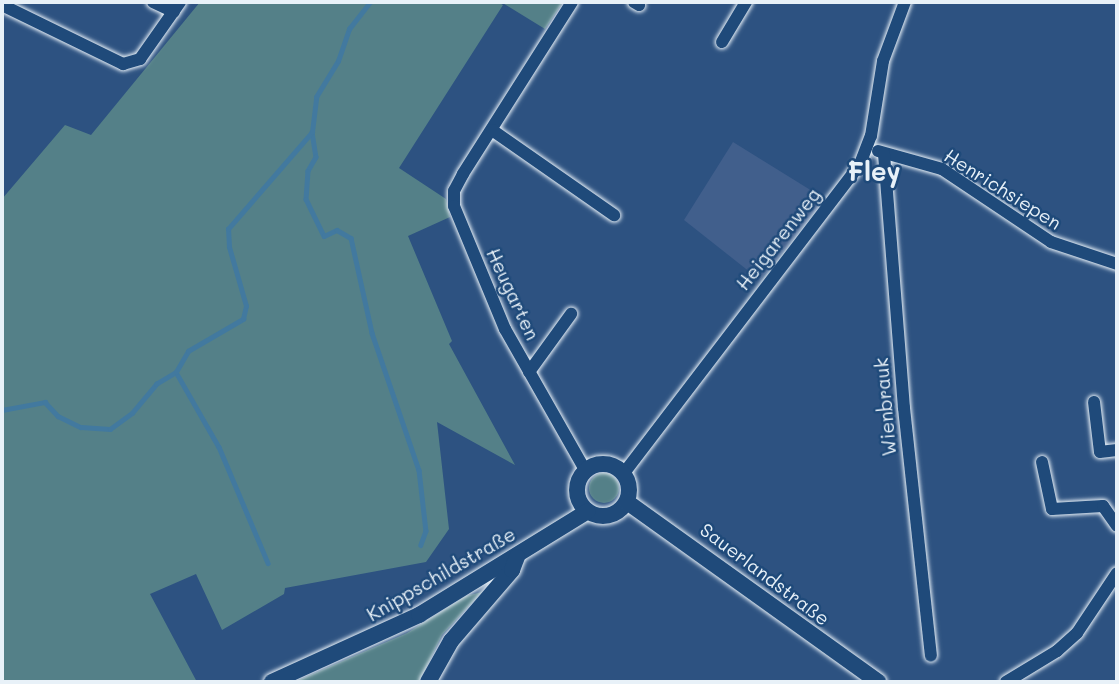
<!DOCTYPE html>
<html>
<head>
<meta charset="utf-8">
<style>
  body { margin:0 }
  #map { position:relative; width:1119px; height:684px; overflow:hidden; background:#2d5281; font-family:Mali,sans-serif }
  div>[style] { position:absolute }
  .built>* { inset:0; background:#415f8c }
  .green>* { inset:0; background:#548088 }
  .round { border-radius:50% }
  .stream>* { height:4.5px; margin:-2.25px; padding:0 2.25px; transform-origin:2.25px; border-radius:2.25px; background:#42799f }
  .roads { filter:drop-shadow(0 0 2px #e8f1f8) drop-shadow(0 0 2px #e8f1f8) }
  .minor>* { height:12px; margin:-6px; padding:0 6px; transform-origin:6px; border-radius:6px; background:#1f4a7a }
  .tertiary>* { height:16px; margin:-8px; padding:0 8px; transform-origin:8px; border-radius:8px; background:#1f4a7a }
  .tertiary>.ring { margin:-8px; padding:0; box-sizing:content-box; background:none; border:16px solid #1f4a7a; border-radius:50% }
  span { translate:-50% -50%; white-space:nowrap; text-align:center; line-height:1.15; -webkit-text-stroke:5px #1f4a7a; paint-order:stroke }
  .street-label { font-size:19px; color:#e8f1f8 }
  .district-label { font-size:26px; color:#e8f1f8; font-weight:700 }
  .frame { position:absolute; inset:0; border:4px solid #e8f1f8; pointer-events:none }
</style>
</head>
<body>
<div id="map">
  <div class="built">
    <div style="clip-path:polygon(733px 142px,825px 199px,760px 280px,684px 220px)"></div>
  </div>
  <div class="green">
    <div style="clip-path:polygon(200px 2px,498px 2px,503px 5px,399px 168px,446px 199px,450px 217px,408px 236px,452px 341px,449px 344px,515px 465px,437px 422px,449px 529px,426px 562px,285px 588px,284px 594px,222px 630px,196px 574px,150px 594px,197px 682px,2px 682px,2px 199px,65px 125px,91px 135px)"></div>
    <div style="clip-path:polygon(501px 2px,563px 2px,545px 29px)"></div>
    <div class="round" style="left:589px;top:473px;width:30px;height:30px"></div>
    <div style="clip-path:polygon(482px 592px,442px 635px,419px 682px,294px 682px,407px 633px,466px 596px)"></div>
  </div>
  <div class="stream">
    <div style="left:312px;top:132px;width:25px;rotate:81deg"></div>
    <div style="left:316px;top:157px;width:16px;rotate:120deg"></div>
    <div style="left:308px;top:171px;width:28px;rotate:94deg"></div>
    <div style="left:306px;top:199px;width:41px;rotate:64.1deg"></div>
    <div style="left:324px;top:236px;width:14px;rotate:-25deg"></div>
    <div style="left:337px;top:230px;width:16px;rotate:30deg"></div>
    <div style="left:351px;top:238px;width:97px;rotate:77.5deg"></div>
    <div style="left:372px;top:333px;width:145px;rotate:71.1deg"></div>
    <div style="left:419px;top:470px;width:61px;rotate:83.5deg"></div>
    <div style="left:426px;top:531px;width:15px;rotate:110deg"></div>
    <div style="left:176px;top:372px;width:86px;rotate:60.2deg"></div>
    <div style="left:219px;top:447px;width:126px;rotate:67.1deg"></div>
    <div style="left:2px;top:410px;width:44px;rotate:-10.5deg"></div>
    <div style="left:45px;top:402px;width:19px;rotate:47deg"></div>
    <div style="left:58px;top:416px;width:25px;rotate:26deg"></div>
    <div style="left:81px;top:427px;width:29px;rotate:4deg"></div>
    <div style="left:110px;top:429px;width:27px;rotate:-36deg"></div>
    <div style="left:132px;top:413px;width:38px;rotate:-50deg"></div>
    <div style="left:156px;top:384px;width:23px;rotate:-31deg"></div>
    <div style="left:176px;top:372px;width:24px;rotate:-60deg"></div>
    <div style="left:188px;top:351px;width:64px;rotate:-30.2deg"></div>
    <div style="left:243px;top:319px;width:13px;rotate:-77deg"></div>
    <div style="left:246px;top:306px;width:61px;rotate:-106.1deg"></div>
    <div style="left:229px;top:247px;width:18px;rotate:-93deg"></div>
    <div style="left:228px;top:229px;width:128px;rotate:-49.1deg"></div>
    <div style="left:312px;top:132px;width:35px;rotate:-83deg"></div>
    <div style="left:316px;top:97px;width:42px;rotate:-58.6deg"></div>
    <div style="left:338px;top:61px;width:34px;rotate:-71deg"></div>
    <div style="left:349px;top:29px;width:34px;rotate:-52deg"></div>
  </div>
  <div class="roads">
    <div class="minor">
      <div style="left:153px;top:2px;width:23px;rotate:25deg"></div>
      <div style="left:572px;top:2px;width:204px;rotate:122.4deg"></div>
      <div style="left:463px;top:174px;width:19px;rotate:118deg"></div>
      <div style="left:454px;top:191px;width:15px;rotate:90deg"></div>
      <div style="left:454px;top:206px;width:133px;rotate:67.5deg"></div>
      <div style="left:505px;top:329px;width:162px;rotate:60.4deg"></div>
      <div style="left:634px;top:2px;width:6px;rotate:31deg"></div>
      <div style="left:2px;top:5px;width:135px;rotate:26deg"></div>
      <div style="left:123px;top:64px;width:18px;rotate:-16deg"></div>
      <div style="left:140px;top:59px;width:70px;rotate:-54.9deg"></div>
      <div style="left:722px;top:42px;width:47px;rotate:-59deg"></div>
      <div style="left:492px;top:130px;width:149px;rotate:34.9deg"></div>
      <div style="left:878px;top:151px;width:66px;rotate:15.7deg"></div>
      <div style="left:942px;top:169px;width:131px;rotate:33.8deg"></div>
      <div style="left:1051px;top:242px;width:70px;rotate:18.4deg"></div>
      <div style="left:884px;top:154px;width:255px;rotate:85.5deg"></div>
      <div style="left:904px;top:408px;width:249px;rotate:83.8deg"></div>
      <div style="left:529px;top:372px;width:72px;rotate:-54.1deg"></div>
      <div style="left:1094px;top:402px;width:50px;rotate:83.2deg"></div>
      <div style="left:1100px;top:452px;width:17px;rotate:-7deg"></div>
      <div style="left:1042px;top:462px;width:48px;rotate:78deg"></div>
      <div style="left:1052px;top:509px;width:51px;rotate:-3.4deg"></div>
      <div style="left:1103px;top:506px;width:24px;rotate:55deg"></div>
      <div style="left:624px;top:473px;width:389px;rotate:-52.6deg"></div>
      <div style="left:860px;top:164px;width:30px;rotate:-69deg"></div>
      <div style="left:871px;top:136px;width:76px;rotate:-80.9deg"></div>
      <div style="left:883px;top:61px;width:63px;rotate:-69.6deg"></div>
      <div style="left:1006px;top:682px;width:60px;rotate:-31.3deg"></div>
      <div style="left:1057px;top:651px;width:27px;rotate:-42deg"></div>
      <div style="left:1077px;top:633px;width:72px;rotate:-56.3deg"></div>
    </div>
    <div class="tertiary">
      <div class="ring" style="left:577px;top:464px;width:36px;height:36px"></div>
      <div style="left:627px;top:502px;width:309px;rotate:35.6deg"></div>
      <div style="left:272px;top:682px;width:162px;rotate:-24.5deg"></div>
      <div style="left:419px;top:615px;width:198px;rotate:-31.6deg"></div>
      <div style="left:428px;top:682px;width:47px;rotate:-60.7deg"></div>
      <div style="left:451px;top:641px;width:94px;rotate:-49.3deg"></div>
      <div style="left:512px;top:570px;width:14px;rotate:-69deg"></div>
    </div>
  </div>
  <div class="street-label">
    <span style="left:1003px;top:189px;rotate:32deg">Henrichsiepen</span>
    <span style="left:778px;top:239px;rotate:-52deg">Heigarenweg</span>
    <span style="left:513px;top:294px;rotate:65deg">Heugarten</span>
    <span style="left:885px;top:407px;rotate:-95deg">Wienbrauk</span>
    <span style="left:441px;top:574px;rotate:-30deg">Knippschildstraße</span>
    <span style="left:765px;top:574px;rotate:37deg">Sauerlandstraße</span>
  </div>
  <div class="district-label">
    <span style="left:874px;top:172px">Fley</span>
  </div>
  <div class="frame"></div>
</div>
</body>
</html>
